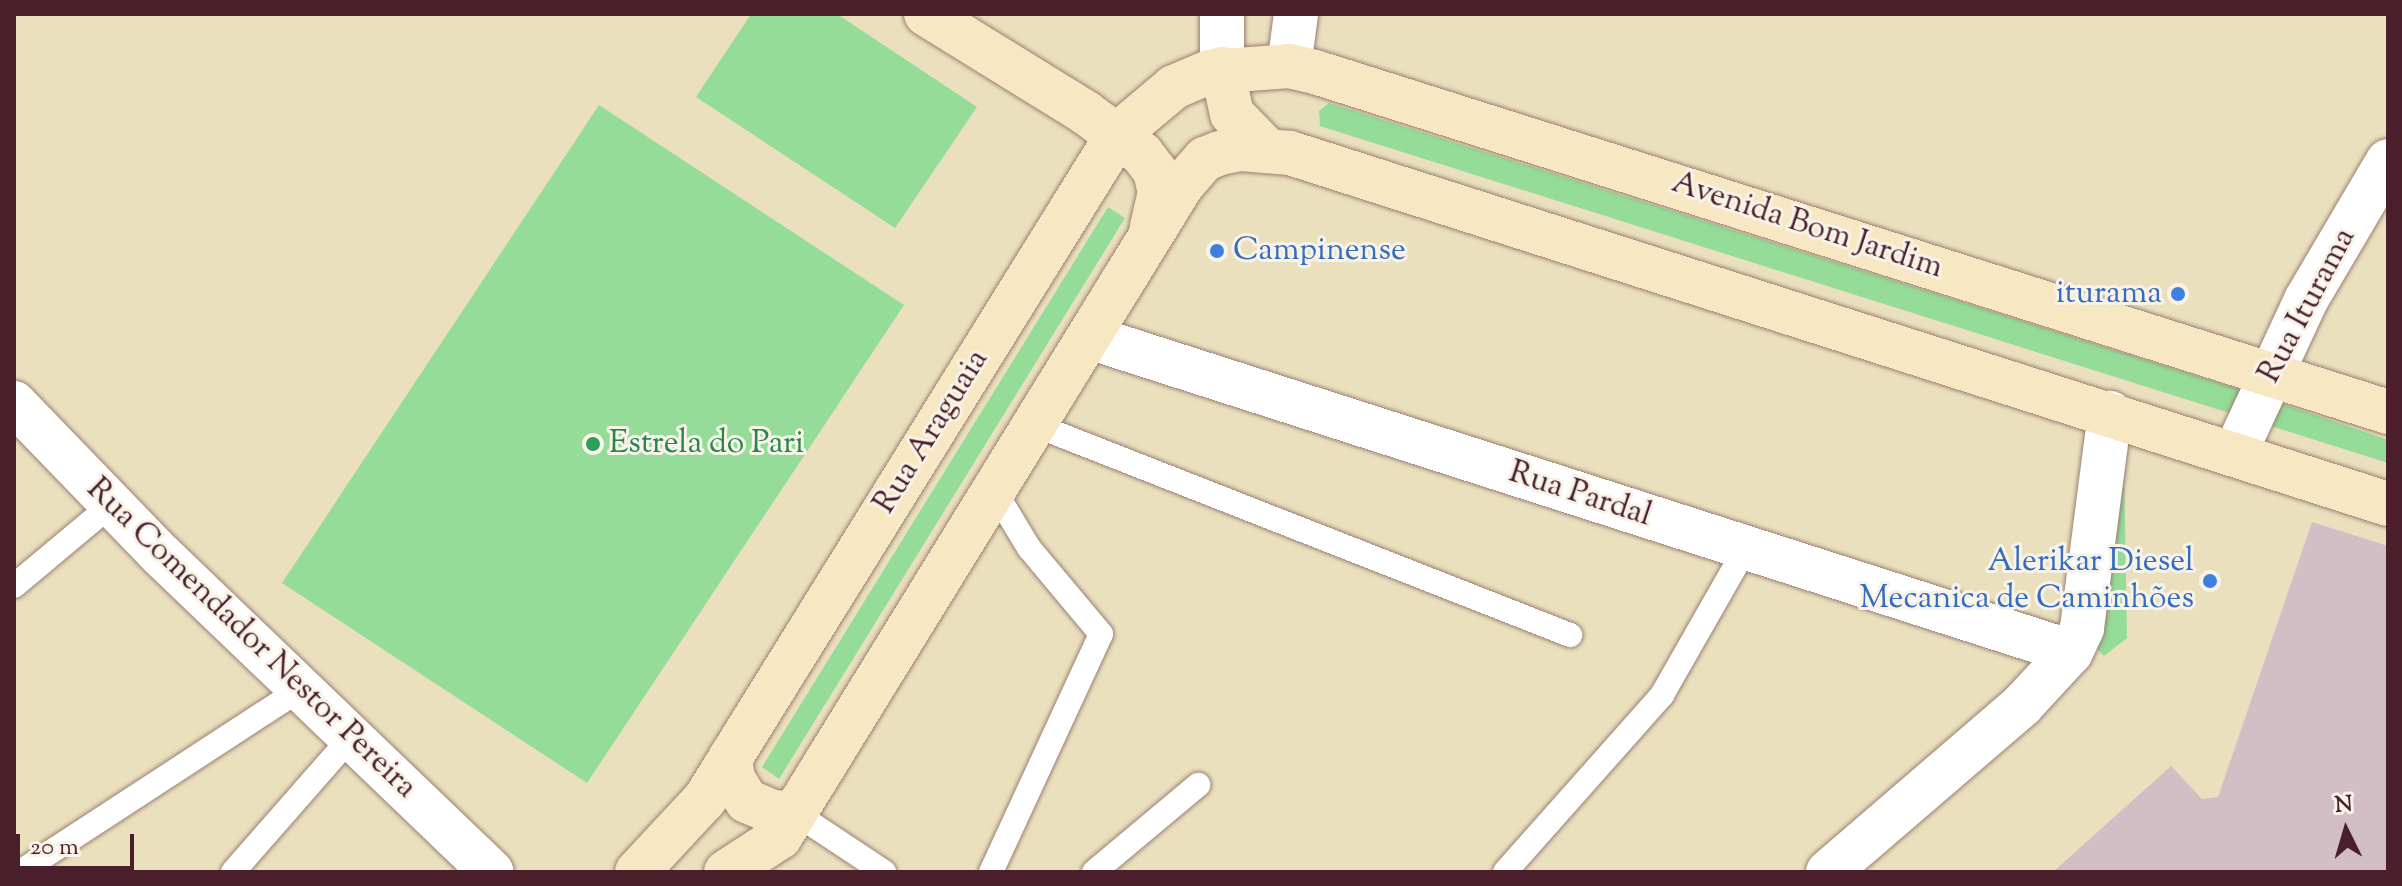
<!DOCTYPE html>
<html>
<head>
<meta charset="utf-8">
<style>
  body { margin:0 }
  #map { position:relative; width:2402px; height:886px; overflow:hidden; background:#ebe0be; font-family:"Sorts Mill Goudy",serif }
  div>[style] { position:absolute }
  .industrial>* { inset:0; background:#d2bec4 }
  .green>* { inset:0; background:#94dc97 }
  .roads { filter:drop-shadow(0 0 2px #9a8074) drop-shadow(0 0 2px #9a8074) }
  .lane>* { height:24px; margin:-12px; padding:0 12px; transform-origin:12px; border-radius:12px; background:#fff }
  .street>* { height:44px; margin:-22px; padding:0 22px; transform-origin:22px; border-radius:22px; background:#fff }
  .secondary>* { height:44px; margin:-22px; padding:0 22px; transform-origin:22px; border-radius:22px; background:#f7e8c3 }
  .dots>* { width:22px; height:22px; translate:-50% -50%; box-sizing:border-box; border:4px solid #f7f3e8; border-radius:50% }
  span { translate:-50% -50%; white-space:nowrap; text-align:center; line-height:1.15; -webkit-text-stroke:6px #f7f3e8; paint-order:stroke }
  .street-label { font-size:32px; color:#4a1f2b }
  .shop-label { font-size:32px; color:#366cbe }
  .left { translate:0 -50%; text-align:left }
  .right { translate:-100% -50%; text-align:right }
  .leisure-label { font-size:32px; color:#27864d }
  .frame { position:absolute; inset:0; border:16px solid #4a1f2b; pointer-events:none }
  .north { position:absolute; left:2306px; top:790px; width:80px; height:80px; -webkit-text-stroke:6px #f7f3e8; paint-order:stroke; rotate:355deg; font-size:22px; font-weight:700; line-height:32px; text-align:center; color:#4a1f2b }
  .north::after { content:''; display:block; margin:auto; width:28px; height:36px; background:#4a1f2b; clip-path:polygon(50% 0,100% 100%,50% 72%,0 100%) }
  .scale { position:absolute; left:16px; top:834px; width:118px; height:36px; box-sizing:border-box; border:4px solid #4a1f2b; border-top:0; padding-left:10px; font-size:24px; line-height:28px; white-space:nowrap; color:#4a1f2b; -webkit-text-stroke:6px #f7f3e8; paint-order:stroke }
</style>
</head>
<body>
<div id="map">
  <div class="industrial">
    <div style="clip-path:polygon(2312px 522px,2388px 546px,2388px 872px,2053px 872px,2171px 766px,2202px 799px,2218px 797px)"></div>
  </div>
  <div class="green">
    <div style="clip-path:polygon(751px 14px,837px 14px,977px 107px,895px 228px,696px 97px)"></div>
    <div style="clip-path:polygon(1329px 103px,2260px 396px,2388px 440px,2388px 463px,1320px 126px,1319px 111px)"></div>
    <div style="clip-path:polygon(599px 105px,904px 305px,587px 783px,282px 583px)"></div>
    <div style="clip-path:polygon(1108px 207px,1125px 218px,779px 779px,762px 767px)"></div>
    <div style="clip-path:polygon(2124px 464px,2127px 638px,2104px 656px,2093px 645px)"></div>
  </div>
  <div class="roads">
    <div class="lane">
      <div style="left:1035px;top:425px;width:575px;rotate:21.43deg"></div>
      <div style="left:14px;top:586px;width:128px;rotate:-39.9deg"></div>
      <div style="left:795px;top:813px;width:107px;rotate:33.5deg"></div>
      <div style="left:20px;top:872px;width:333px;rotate:-33.1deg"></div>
      <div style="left:233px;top:872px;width:179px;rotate:-48.8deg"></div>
      <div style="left:991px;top:872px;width:262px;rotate:-65.2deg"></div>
      <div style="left:1101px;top:634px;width:112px;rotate:-129.9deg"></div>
      <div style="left:1029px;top:548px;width:68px;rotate:-121.1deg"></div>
      <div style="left:1094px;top:872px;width:136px;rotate:-39.9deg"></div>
      <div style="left:1505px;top:872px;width:237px;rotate:-48.4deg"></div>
      <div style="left:1662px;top:695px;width:169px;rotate:-60.3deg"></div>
    </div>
    <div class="street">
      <div style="left:1289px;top:66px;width:52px;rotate:-82.3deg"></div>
      <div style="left:1222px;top:69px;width:55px;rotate:-90deg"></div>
      <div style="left:1089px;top:337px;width:1031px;rotate:17.78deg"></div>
      <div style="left:14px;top:403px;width:211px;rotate:46deg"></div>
      <div style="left:161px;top:555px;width:458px;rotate:43.8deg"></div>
      <div style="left:2235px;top:453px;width:169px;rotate:-65.1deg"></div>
      <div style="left:2306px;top:300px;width:161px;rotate:-59.5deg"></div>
      <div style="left:1828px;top:872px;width:256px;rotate:-40.7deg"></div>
      <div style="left:2022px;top:705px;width:72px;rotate:-47.2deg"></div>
      <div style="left:2071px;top:652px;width:26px;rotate:-65deg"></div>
      <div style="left:2082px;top:628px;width:217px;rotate:-82.6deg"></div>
    </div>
    <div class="secondary">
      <div style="left:926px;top:14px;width:188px;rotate:31.7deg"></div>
      <div style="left:1086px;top:113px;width:69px;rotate:36.2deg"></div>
      <div style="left:1142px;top:154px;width:21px;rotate:53deg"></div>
      <div style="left:1155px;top:171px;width:22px;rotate:77deg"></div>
      <div style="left:1160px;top:192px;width:37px;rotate:103deg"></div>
      <div style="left:1222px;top:69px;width:46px;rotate:77.5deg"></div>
      <div style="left:1232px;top:114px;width:49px;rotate:45.8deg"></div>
      <div style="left:730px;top:758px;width:21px;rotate:82deg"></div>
      <div style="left:733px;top:779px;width:26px;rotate:58deg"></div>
      <div style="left:747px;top:801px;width:28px;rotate:23deg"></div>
      <div style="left:773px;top:812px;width:22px;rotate:3deg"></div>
      <div style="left:637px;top:872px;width:100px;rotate:-47deg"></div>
      <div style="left:705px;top:799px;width:783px;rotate:-58.16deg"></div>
      <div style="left:1118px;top:134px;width:73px;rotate:-40deg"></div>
      <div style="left:1174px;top:87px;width:39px;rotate:-23deg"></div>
      <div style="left:1210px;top:72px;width:79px;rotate:-4.3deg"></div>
      <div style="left:1289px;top:66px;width:27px;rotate:13deg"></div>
      <div style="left:1315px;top:72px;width:1126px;rotate:17.58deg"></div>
      <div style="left:726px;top:872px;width:64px;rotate:-32.9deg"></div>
      <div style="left:780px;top:837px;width:766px;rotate:-58.34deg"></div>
      <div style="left:1182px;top:185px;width:35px;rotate:-49deg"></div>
      <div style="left:1205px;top:159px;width:16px;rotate:-22deg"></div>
      <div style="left:1220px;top:153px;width:21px;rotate:-11deg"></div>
      <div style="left:1241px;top:149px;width:49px;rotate:4.7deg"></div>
      <div style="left:1290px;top:153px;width:1153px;rotate:17.73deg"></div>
    </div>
  </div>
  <div class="dots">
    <div style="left:1217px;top:251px;background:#3f7fe0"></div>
    <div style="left:2178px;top:294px;background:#3f7fe0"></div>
    <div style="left:593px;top:444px;background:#2e9e5b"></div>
    <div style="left:2210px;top:581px;background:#3f7fe0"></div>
  </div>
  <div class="street-label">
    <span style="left:1807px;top:226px;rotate:18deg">Avenida Bom Jardim</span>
    <span style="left:2308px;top:306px;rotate:-62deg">Rua Iturama</span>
    <span style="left:932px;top:432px;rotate:-58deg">Rua Araguaia</span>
    <span style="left:1580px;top:495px;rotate:18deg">Rua Pardal</span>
    <span style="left:251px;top:639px;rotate:44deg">Rua Comendador Nestor Pereira</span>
  </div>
  <div class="shop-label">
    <span class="left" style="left:1233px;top:251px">Campinense</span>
    <span class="right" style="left:2162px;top:294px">iturama</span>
    <span class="right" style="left:2194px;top:581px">Alerikar Diesel<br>Mecanica de Caminhões</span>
  </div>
  <div class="leisure-label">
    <span class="left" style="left:609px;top:444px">Estrela do Pari</span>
  </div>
  <div class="frame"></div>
  <div class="north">N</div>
  <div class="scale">20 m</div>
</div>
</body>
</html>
